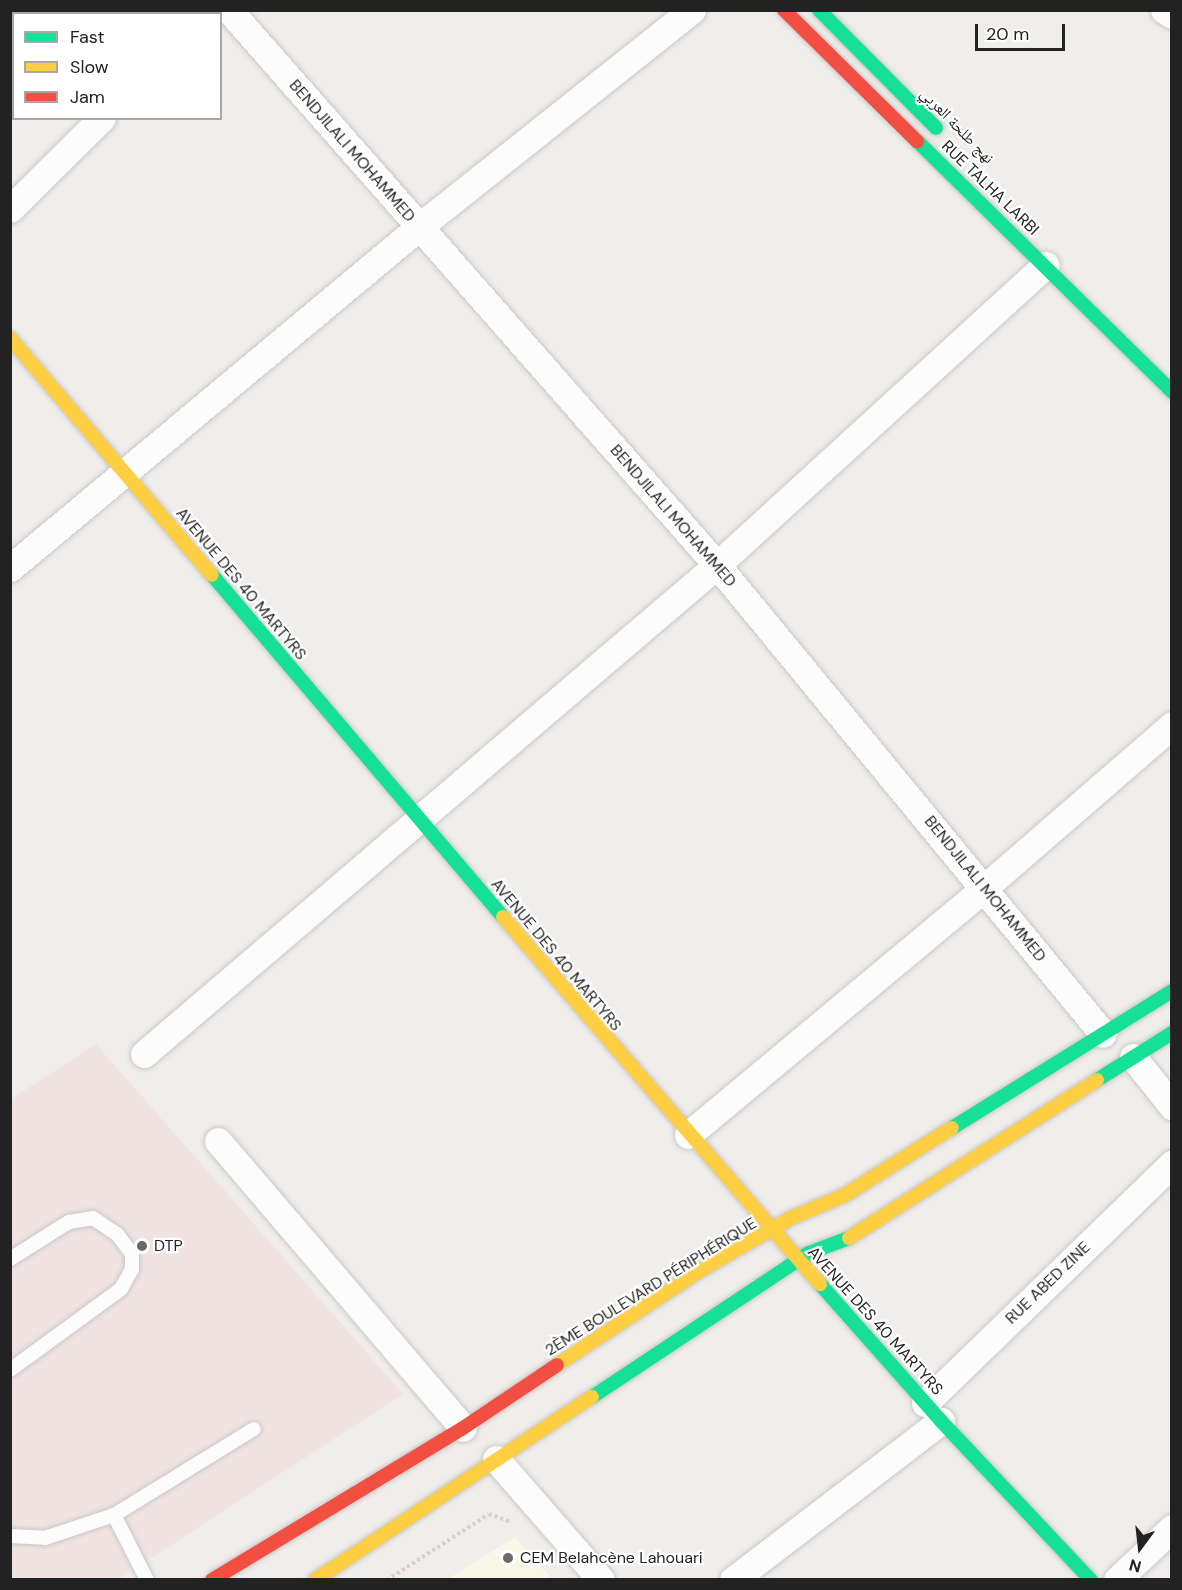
<!DOCTYPE html>
<html>
<head>
<meta charset="utf-8">
<style>
  body { margin:0 }
  #map { position:relative; width:1182px; height:1590px; overflow:hidden; background:#f0eeeb; font-family:"DM Sans","Noto Naskh Arabic",sans-serif }
  div>[style] { position:absolute }
  .commercial>* { inset:0; background:#f1e3e1 }
  .education>* { inset:0; background:#f8f7e8 }
  .path>* { height:4px; margin-top:-2px; transform-origin:0; background:repeating-linear-gradient(90deg,#dccecd 0 3px,transparent 0 6px) }
  .roads { filter:drop-shadow(0 0 2px #c9c8c7) drop-shadow(0 0 2px #c9c8c7) }
  .lane>* { height:14px; margin:-7px; padding:0 7px; transform-origin:7px; border-radius:7px; background:#fdfcfc }
  .street>* { height:27px; margin:-13.5px; padding:0 13.5px; transform-origin:13.5px; border-radius:13.5px; background:#fdfcfc }
  .fast>* { height:14px; margin:-7px; padding:0 7px; transform-origin:7px; border-radius:7px; background:#16e098 }
  .slow>* { height:14px; margin:-7px; padding:0 7px; transform-origin:7px; border-radius:7px; background:#ffcf43 }
  .jam>* { height:14px; margin:-7px; padding:0 7px; transform-origin:7px; border-radius:7px; background:#f24e42 }
  .dots>* { width:16px; height:16px; translate:-50% -50%; box-sizing:border-box; border:3px solid #fff; border-radius:50% }
  span { translate:-50% -50%; white-space:nowrap; text-align:center; line-height:1.15; -webkit-text-stroke:4.5px #fff; paint-order:stroke }
  .street-label { font-size:16px; color:#222 }
  .poi-label { font-size:16px; color:#222 }
  .left { translate:0 -50%; text-align:left }
  .frame { position:absolute; inset:0; border:12px solid #222; pointer-events:none }
  .legend { position:absolute; left:12px; top:12px; width:210px; height:108px; box-sizing:border-box; background:#fff; border:2px solid #a7a7a7; margin:0; padding:8px 10px; list-style:none; font-size:18px; color:#222 }
  .legend li { display:flex; align-items:center; gap:12px; height:30px }
  .legend b { width:30px; border:2px solid #a7a7a7 }
  .north { position:absolute; left:1110px; top:1518px; width:60px; height:60px; -webkit-text-stroke:4px #fff; paint-order:stroke; rotate:195deg; font-size:16px; font-weight:700; line-height:24px; text-align:center; color:#222 }
  .north::after { content:''; display:block; margin:auto; width:21px; height:27px; background:#222; clip-path:polygon(50% 0,100% 100%,50% 72%,0 100%) }
  .scale { position:absolute; left:975px; top:24px; width:90px; height:27px; box-sizing:border-box; border:3px solid #222; border-top:0; padding-left:8px; font-size:18px; line-height:21px; white-space:nowrap; color:#222; -webkit-text-stroke:4px #fff; paint-order:stroke }
</style>
</head>
<body>
<div id="map">
  <div class="commercial">
    <div style="clip-path:polygon(96px 1044px,403px 1394px,119px 1579px,11px 1580px,11px 1099px)"></div>
  </div>
  <div class="education">
    <div style="clip-path:polygon(515px 1537px,552px 1579px,448px 1579px)"></div>
  </div>
  <div class="path">
    <div style="left:387px;top:1580px;width:121px;rotate:-32.9deg"></div>
    <div style="left:489px;top:1514px;width:23px;rotate:20deg"></div>
  </div>
  <div class="roads">
    <div class="lane">
      <div style="left:10px;top:1259px;width:70px;rotate:-32.1deg"></div>
      <div style="left:69px;top:1222px;width:24px;rotate:-9deg"></div>
      <div style="left:93px;top:1218px;width:29px;rotate:34deg"></div>
      <div style="left:117px;top:1234px;width:25px;rotate:53deg"></div>
      <div style="left:132px;top:1254px;width:15px;rotate:90deg"></div>
      <div style="left:132px;top:1269px;width:23px;rotate:119deg"></div>
      <div style="left:121px;top:1289px;width:137px;rotate:143.9deg"></div>
      <div style="left:114px;top:1515px;width:73px;rotate:63.1deg"></div>
      <div style="left:10px;top:1536px;width:35px;rotate:3deg"></div>
      <div style="left:45px;top:1538px;width:73px;rotate:-18.4deg"></div>
      <div style="left:114px;top:1515px;width:164px;rotate:-31.6deg"></div>
    </div>
    <div class="street">
      <div style="left:229px;top:10px;width:739px;rotate:48.68deg"></div>
      <div style="left:717px;top:565px;width:607px;rotate:50.54deg"></div>
      <div style="left:1164px;top:10px;width:9px;rotate:32deg"></div>
      <div style="left:10px;top:209px;width:129px;rotate:-44.7deg"></div>
      <div style="left:10px;top:568px;width:533px;rotate:-39.82deg"></div>
      <div style="left:419px;top:227px;width:349px;rotate:-38.5deg"></div>
      <div style="left:144px;top:1054px;width:753px;rotate:-40.48deg"></div>
      <div style="left:717px;top:565px;width:445px;rotate:-42.4deg"></div>
      <div style="left:1133px;top:1057px;width:63px;rotate:51.5deg"></div>
      <div style="left:688px;top:1135px;width:386px;rotate:-39.8deg"></div>
      <div style="left:984px;top:888px;width:249px;rotate:-40.9deg"></div>
      <div style="left:218px;top:1141px;width:377px;rotate:49.5deg"></div>
      <div style="left:925px;top:1403px;width:344px;rotate:-44.1deg"></div>
      <div style="left:496px;top:1459px;width:160px;rotate:49deg"></div>
      <div style="left:733px;top:1580px;width:262px;rotate:-37.4deg"></div>
      <div style="left:1117px;top:1580px;width:76px;rotate:-43.4deg"></div>
    </div>
    <div class="fast">
      <div style="left:819px;top:10px;width:166px;rotate:45.2deg"></div>
      <div style="left:917px;top:141px;width:358px;rotate:44.5deg"></div>
      <div style="left:212px;top:575px;width:449px;rotate:49.6deg"></div>
      <div style="left:1097px;top:1080px;width:89px;rotate:-32.1deg"></div>
      <div style="left:952px;top:1128px;width:259px;rotate:-31.9deg"></div>
      <div style="left:820px;top:1284px;width:183px;rotate:48.5deg"></div>
      <div style="left:941px;top:1421px;width:219px;rotate:46.7deg"></div>
      <div style="left:592px;top:1397px;width:260px;rotate:-33.6deg"></div>
      <div style="left:809px;top:1253px;width:43px;rotate:-20.6deg"></div>
    </div>
    <div class="slow">
      <div style="left:10px;top:338px;width:311px;rotate:49.6deg"></div>
      <div style="left:503px;top:917px;width:485px;rotate:49.2deg"></div>
      <div style="left:849px;top:1238px;width:294px;rotate:-32.5deg"></div>
      <div style="left:557px;top:1365px;width:167px;rotate:-33.5deg"></div>
      <div style="left:696px;top:1273px;width:110px;rotate:-30.1deg"></div>
      <div style="left:791px;top:1218px;width:59px;rotate:-23.1deg"></div>
      <div style="left:845px;top:1195px;width:126px;rotate:-32.1deg"></div>
      <div style="left:315px;top:1580px;width:332px;rotate:-33.5deg"></div>
    </div>
    <div class="jam">
      <div style="left:784px;top:10px;width:187px;rotate:44.6deg"></div>
      <div style="left:212px;top:1580px;width:293px;rotate:-31.2deg"></div>
      <div style="left:463px;top:1428px;width:113px;rotate:-33.8deg"></div>
    </div>
  </div>
  <div class="dots">
    <div style="left:142px;top:1246px;background:#6a6968"></div>
    <div style="left:508px;top:1558px;background:#6a6968"></div>
  </div>
  <div class="street-label">
    <span style="left:957px;top:126px;rotate:46deg">نهج طلحة العربي</span>
    <span style="left:352px;top:151px;rotate:49deg">BENDJILALI MOHAMMED</span>
    <span style="left:990px;top:188px;rotate:44deg">RUE TALHA LARBI</span>
    <span style="left:673px;top:516px;rotate:49deg">BENDJILALI MOHAMMED</span>
    <span style="left:241px;top:584px;rotate:50deg">AVENUE DES 40 MARTYRS</span>
    <span style="left:985px;top:889px;rotate:51deg">BENDJILALI MOHAMMED</span>
    <span style="left:556px;top:955px;rotate:50deg">AVENUE DES 40 MARTYRS</span>
    <span style="left:1048px;top:1283px;rotate:-44deg">RUE ABED ZINE</span>
    <span style="left:651px;top:1287px;rotate:-32deg">2ÈME BOULEVARD PÉRIPHÉRIQUE</span>
    <span style="left:875px;top:1321px;rotate:48deg">AVENUE DES 40 MARTYRS</span>
  </div>
  <div class="poi-label">
    <span class="left" style="left:154px;top:1246px">DTP</span>
    <span class="left" style="left:520px;top:1558px">CEM Belahcène Lahouari</span>
  </div>
  <div class="frame"></div>
  <ul class="legend">
  <li><b style="height:8px;background:#16e098"></b>Fast</li>
  <li><b style="height:8px;background:#ffcf43"></b>Slow</li>
  <li><b style="height:8px;background:#f24e42"></b>Jam</li>
  </ul>
  <div class="north">N</div>
  <div class="scale">20 m</div>
</div>
</body>
</html>
